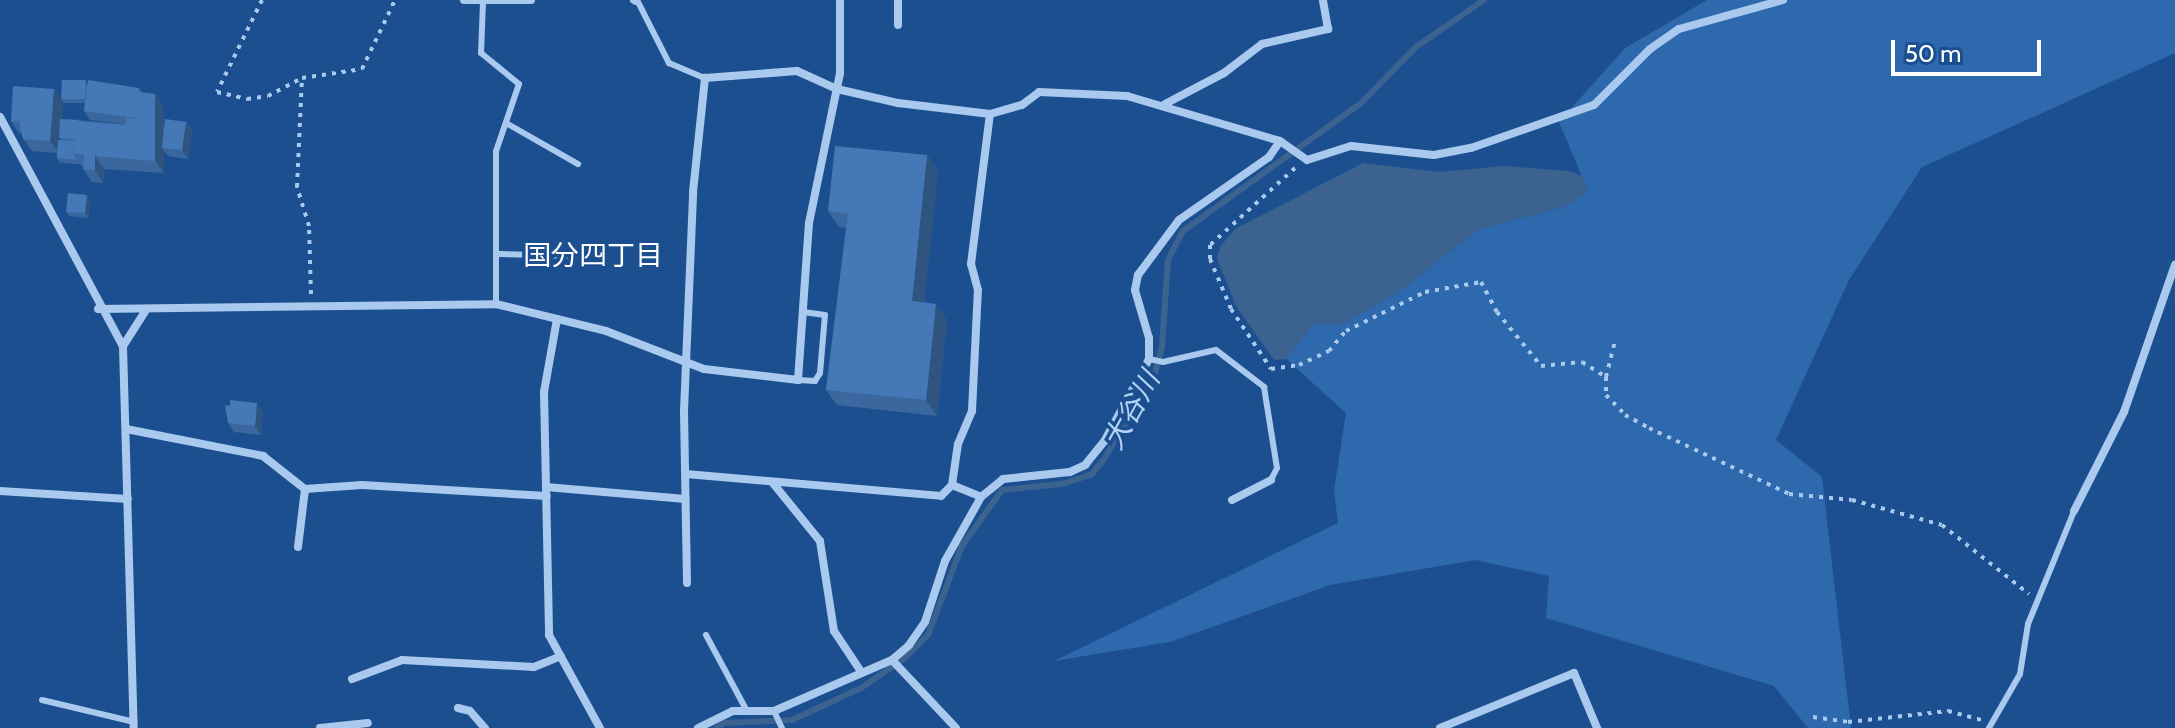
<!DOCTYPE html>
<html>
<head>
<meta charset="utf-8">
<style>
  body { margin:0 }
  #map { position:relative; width:2175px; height:728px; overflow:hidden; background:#1b4f8f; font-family:Cabin,"Noto Sans JP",sans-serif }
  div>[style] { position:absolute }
  .green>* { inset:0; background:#2e69ad }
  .water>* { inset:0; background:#3c6290 }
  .stream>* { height:6px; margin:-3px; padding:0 3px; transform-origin:3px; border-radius:3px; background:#3c6290 }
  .path>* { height:4px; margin-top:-2px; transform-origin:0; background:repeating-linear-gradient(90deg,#a9c9ee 0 4px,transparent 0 10px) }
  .lane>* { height:6px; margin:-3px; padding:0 3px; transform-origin:3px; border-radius:3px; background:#a9c9ee }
  .street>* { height:8px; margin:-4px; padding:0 4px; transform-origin:4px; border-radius:4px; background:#a9c9ee }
  .wall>* { inset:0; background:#3a679d }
  .shaded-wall>* { inset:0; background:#305480 }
  .building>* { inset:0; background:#4478b7 }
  span { translate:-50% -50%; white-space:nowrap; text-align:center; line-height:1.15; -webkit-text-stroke:7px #1b4f8f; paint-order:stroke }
  .neighbourhood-label { font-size:28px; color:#fff }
  .water-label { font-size:28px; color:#b5d3f5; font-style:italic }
  .scale { position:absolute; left:1891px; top:40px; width:150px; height:36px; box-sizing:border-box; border:4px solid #fff; border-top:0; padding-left:10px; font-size:24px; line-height:28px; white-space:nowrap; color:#fff; -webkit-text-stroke:6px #1b4f8f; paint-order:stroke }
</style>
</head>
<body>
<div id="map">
  <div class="green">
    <div style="clip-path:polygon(1707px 0,2175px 0,2175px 53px,1922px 167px,1849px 280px,1776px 440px,1822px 477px,1851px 728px,1808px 728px,1774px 686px,1546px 618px,1549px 576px,1475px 560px,1330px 585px,1170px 642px,1054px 661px,1338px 523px,1334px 490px,1346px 413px,1286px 359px,1301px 336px,1314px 324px,1342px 323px,1397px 293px,1479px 229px,1564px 207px,1588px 191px,1559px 122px,1625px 48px)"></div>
  </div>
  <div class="water">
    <div style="clip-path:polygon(1363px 163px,1439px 172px,1504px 166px,1569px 171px,1582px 176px,1588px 191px,1564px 207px,1479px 229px,1397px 293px,1342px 324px,1314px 324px,1286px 359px,1274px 360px,1236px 306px,1217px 259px,1220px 247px,1235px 229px)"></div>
  </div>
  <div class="stream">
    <div style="left:717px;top:728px;width:9px;rotate:-36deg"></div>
    <div style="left:724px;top:723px;width:68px;rotate:-2.5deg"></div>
    <div style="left:792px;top:720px;width:76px;rotate:-24.9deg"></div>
    <div style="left:861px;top:688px;width:53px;rotate:-34.3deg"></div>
    <div style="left:905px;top:658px;width:33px;rotate:-45deg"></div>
    <div style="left:928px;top:635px;width:95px;rotate:-69.1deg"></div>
    <div style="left:962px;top:546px;width:69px;rotate:-54.5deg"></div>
    <div style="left:1002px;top:490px;width:60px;rotate:-5.7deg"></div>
    <div style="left:1062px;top:484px;width:32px;rotate:-18deg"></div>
    <div style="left:1092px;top:474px;width:19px;rotate:-51deg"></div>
    <div style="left:1104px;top:459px;width:96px;rotate:-58.6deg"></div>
    <div style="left:1154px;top:377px;width:31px;rotate:-75deg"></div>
    <div style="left:1162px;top:347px;width:87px;rotate:-86.1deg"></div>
    <div style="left:1168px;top:260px;width:33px;rotate:-63deg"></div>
    <div style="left:1183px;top:231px;width:218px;rotate:-35.7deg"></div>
    <div style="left:1360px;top:104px;width:80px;rotate:-45.5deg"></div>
    <div style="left:1416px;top:47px;width:83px;rotate:-34.7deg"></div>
  </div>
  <div class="path">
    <div style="left:262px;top:0;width:102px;rotate:116.1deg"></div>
    <div style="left:217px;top:92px;width:31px;rotate:13deg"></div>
    <div style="left:247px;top:99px;width:21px;rotate:-8deg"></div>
    <div style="left:268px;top:96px;width:38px;rotate:-28deg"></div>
    <div style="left:1295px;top:168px;width:115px;rotate:137.8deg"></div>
    <div style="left:1210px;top:245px;width:14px;rotate:90deg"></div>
    <div style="left:1210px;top:259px;width:54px;rotate:67.2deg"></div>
    <div style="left:1231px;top:309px;width:72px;rotate:56.3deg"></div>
    <div style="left:1271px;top:369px;width:28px;rotate:-8deg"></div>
    <div style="left:1299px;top:365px;width:33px;rotate:-25deg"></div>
    <div style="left:1329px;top:351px;width:26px;rotate:-50deg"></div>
    <div style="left:1346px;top:331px;width:88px;rotate:-26.3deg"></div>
    <div style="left:1425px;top:292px;width:57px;rotate:-10.1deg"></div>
    <div style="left:1481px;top:282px;width:34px;rotate:62deg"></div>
    <div style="left:1497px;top:312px;width:70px;rotate:50.8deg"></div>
    <div style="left:1541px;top:366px;width:41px;rotate:-5.6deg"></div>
    <div style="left:1582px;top:362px;width:28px;rotate:32deg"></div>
    <div style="left:1606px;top:377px;width:18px;rotate:90deg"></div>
    <div style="left:1606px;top:395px;width:28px;rotate:46deg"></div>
    <div style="left:1625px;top:415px;width:27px;rotate:28deg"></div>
    <div style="left:1649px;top:428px;width:155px;rotate:25.2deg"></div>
    <div style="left:1789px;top:494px;width:63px;rotate:5.4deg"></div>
    <div style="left:1852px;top:500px;width:93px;rotate:15.5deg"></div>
    <div style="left:1942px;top:525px;width:111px;rotate:38.4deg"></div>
    <div style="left:311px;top:294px;width:68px;rotate:-91.7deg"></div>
    <div style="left:309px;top:226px;width:41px;rotate:-107.1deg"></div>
    <div style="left:297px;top:187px;width:109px;rotate:-87.4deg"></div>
    <div style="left:302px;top:78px;width:61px;rotate:-8.5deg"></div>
    <div style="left:362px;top:69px;width:76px;rotate:-64.4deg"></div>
    <div style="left:1606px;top:377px;width:38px;rotate:-76deg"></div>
    <div style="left:1813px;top:717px;width:35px;rotate:8deg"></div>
    <div style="left:1848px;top:722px;width:101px;rotate:-6.3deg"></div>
    <div style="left:1948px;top:711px;width:35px;rotate:15deg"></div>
  </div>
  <div class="lane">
    <div style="left:637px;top:0;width:71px;rotate:63.1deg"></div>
    <div style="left:669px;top:63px;width:39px;rotate:23deg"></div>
    <div style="left:483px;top:2px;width:51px;rotate:92.2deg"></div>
    <div style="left:481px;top:53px;width:49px;rotate:39.2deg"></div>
    <div style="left:519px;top:84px;width:71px;rotate:108.9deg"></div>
    <div style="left:496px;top:151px;width:153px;rotate:90deg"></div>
    <div style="left:506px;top:123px;width:83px;rotate:29.7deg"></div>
    <div style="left:499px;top:254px;width:74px;rotate:1.5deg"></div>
    <div style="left:1149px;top:359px;width:14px;rotate:12deg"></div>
    <div style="left:1163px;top:362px;width:54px;rotate:-12.8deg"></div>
    <div style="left:1216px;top:350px;width:61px;rotate:37.6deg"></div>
    <div style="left:1264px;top:387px;width:82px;rotate:80.9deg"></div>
    <div style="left:1277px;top:468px;width:13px;rotate:117deg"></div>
    <div style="left:798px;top:380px;width:17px;rotate:3deg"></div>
    <div style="left:815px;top:381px;width:9px;rotate:-58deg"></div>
    <div style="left:820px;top:373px;width:58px;rotate:-85.1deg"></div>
    <div style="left:825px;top:315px;width:22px;rotate:-172deg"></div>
    <div style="left:706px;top:635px;width:86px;rotate:61.7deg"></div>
    <div style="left:42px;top:700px;width:95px;rotate:13.4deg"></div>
    <div style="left:774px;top:711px;width:19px;rotate:65deg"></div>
    <div style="left:1989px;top:728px;width:62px;rotate:-60.1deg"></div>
    <div style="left:2020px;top:674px;width:51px;rotate:-80.9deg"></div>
    <div style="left:2028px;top:624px;width:122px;rotate:-67.8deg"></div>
  </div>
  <div class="street">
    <div style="left:464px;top:0;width:67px"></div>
    <div style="left:634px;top:0;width:2px;rotate:27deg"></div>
    <div style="left:898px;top:0;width:25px;rotate:90deg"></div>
    <div style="left:1165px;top:104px;width:67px;rotate:-27.7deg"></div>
    <div style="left:1224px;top:73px;width:48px;rotate:-37.3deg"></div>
    <div style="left:1262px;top:44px;width:68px;rotate:-12.8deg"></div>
    <div style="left:1328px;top:29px;width:29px;rotate:-100deg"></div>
    <div style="left:0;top:117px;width:260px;rotate:61.8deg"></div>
    <div style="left:123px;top:346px;width:382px;rotate:88.4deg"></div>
    <div style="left:98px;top:309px;width:398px;rotate:-0.7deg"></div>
    <div style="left:496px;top:304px;width:113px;rotate:13.8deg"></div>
    <div style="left:606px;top:331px;width:105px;rotate:21.2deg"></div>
    <div style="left:704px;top:369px;width:95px;rotate:6.7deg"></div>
    <div style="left:798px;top:380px;width:157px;rotate:-86deg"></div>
    <div style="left:809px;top:223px;width:153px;rotate:-78.3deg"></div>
    <div style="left:840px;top:73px;width:73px;rotate:-90deg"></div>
    <div style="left:557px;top:319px;width:74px;rotate:100.1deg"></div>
    <div style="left:544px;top:392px;width:243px;rotate:88.8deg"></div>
    <div style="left:549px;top:635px;width:106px;rotate:61.3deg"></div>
    <div style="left:123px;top:346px;width:43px;rotate:-57.4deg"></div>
    <div style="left:126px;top:429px;width:140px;rotate:11.1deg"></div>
    <div style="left:263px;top:456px;width:53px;rotate:38.2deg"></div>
    <div style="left:686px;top:474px;width:256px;rotate:4.9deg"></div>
    <div style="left:941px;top:496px;width:16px;rotate:-45deg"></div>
    <div style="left:952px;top:485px;width:41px;rotate:-81.7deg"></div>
    <div style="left:958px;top:444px;width:36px;rotate:-67deg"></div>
    <div style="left:972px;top:411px;width:121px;rotate:-87.2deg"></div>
    <div style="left:978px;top:290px;width:27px;rotate:-105deg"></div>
    <div style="left:971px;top:264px;width:151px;rotate:-82.8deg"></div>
    <div style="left:772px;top:482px;width:76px;rotate:50.9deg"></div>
    <div style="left:820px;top:541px;width:91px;rotate:81.2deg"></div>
    <div style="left:834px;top:631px;width:50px;rotate:56.3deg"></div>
    <div style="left:952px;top:485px;width:31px;rotate:22deg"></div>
    <div style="left:546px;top:487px;width:140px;rotate:4.9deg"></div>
    <div style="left:0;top:491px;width:128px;rotate:3.6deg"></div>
    <div style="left:1232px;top:500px;width:44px;rotate:-27.1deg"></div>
    <div style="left:2074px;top:511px;width:111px;rotate:-63.2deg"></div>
    <div style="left:2124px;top:412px;width:156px;rotate:-70.9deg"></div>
    <div style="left:298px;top:547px;width:58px;rotate:-83.1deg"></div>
    <div style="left:305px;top:489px;width:57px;rotate:-4deg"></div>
    <div style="left:362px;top:485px;width:185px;rotate:3.4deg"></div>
    <div style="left:687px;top:583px;width:172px;rotate:-91deg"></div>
    <div style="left:684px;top:411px;width:219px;rotate:-87.6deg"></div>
    <div style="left:693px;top:192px;width:115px;rotate:-84deg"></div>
    <div style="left:705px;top:78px;width:92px;rotate:-4.4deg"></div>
    <div style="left:797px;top:71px;width:44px;rotate:24.2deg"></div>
    <div style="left:837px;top:89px;width:63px;rotate:12.9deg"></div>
    <div style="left:898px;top:103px;width:93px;rotate:6.8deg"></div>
    <div style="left:990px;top:114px;width:33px;rotate:-16deg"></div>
    <div style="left:1022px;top:105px;width:21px;rotate:-37deg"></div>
    <div style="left:1039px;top:92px;width:88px;rotate:2.6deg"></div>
    <div style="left:1127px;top:96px;width:159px;rotate:16.4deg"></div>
    <div style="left:1280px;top:141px;width:33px;rotate:35deg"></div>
    <div style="left:1307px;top:160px;width:46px;rotate:-17.7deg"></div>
    <div style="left:1351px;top:146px;width:83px;rotate:6.2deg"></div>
    <div style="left:1434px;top:155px;width:38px;rotate:-11deg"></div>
    <div style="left:1471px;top:148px;width:130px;rotate:-19.3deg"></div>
    <div style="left:1594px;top:105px;width:79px;rotate:-45deg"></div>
    <div style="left:1650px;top:49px;width:35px;rotate:-35deg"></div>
    <div style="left:1679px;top:29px;width:108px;rotate:-15.6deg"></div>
    <div style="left:892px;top:660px;width:93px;rotate:46.7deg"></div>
    <div style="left:352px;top:679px;width:53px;rotate:-20.8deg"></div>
    <div style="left:402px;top:660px;width:132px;rotate:3deg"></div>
    <div style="left:534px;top:667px;width:29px;rotate:-22deg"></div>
    <div style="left:458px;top:708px;width:12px;rotate:14deg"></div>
    <div style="left:470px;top:711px;width:23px;rotate:49deg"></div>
    <div style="left:320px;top:728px;width:48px;rotate:-5.9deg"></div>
    <div style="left:698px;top:728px;width:39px;rotate:-26deg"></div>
    <div style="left:733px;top:711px;width:41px"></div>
    <div style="left:774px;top:711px;width:129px;rotate:-23.4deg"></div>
    <div style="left:892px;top:660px;width:23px;rotate:-41deg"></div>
    <div style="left:909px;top:645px;width:28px;rotate:-55deg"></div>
    <div style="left:925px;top:622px;width:64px;rotate:-71.8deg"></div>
    <div style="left:945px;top:561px;width:73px;rotate:-60.6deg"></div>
    <div style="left:981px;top:497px;width:28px;rotate:-39deg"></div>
    <div style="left:1003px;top:479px;width:67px;rotate:-6deg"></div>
    <div style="left:1070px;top:472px;width:17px;rotate:-25deg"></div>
    <div style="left:1085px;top:465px;width:32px;rotate:-51deg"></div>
    <div style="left:1105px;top:440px;width:92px;rotate:-61.5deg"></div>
    <div style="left:1149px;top:359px;width:21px;rotate:-90deg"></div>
    <div style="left:1149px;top:338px;width:50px;rotate:-106.3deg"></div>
    <div style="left:1135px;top:290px;width:15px;rotate:-79deg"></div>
    <div style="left:1138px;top:275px;width:69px;rotate:-53.3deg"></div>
    <div style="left:1179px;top:220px;width:110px;rotate:-35deg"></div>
    <div style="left:1269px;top:157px;width:19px;rotate:-55deg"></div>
    <div style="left:1440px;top:728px;width:145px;rotate:-22.3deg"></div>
    <div style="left:1574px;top:673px;width:60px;rotate:67.3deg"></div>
  </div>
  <div class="wall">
    <div style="clip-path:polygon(88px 83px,139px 88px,143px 93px,155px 94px,163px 106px,164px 129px,186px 122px,192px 130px,188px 159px,168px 156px,164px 151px,164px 173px,104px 169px,103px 183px,92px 182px,83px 169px,83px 167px,80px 164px,60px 163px,57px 158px,57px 153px,32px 151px,23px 139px,22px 133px,19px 133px,11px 121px,63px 102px,62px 119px,126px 124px,90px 120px,84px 111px,85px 103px,64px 103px,61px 99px)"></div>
    <div style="clip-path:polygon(927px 155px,938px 171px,924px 302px,947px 320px,937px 416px,837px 405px,826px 390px,846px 228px,839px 227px,828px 211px)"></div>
    <div style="clip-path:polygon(90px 199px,88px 218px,69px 216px,66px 212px)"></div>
    <div style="clip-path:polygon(263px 411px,261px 435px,234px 432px,228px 423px)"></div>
  </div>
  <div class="shaded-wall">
    <div style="clip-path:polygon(54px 89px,63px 102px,59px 153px,50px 141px)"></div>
    <div style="clip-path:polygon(155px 94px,163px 106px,164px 148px,162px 148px,164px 151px,164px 173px,155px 161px)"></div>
    <div style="clip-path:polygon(186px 122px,192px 130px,188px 159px,182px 150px)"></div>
    <div style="clip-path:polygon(927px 155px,938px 171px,923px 317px,912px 301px)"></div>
    <div style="clip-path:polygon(95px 156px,104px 169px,103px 183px,95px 170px)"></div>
    <div style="clip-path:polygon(87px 195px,90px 199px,88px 218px,85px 213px)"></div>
    <div style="clip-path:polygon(936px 304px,947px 320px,937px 416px,926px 400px)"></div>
    <div style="clip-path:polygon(257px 403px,263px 411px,261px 435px,255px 426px)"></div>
  </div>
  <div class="building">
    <div style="clip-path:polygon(62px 80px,86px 80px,85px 99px,61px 99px)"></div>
    <div style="clip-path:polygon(88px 80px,139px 88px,135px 118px,84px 111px)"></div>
    <div style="clip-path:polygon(13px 86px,54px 89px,50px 141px,23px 139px,19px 121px,11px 121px)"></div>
    <div style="clip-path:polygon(138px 92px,155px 94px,155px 161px,95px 156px,95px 170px,83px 169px,84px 155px,73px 154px,76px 121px,125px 125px,126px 118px,135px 119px)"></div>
    <div style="clip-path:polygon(60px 119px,81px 120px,76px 121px,74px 139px,59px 138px)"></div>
    <div style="clip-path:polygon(165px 119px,186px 122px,182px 150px,162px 148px)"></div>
    <div style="clip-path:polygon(58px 140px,74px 141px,73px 154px,77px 160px,57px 158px)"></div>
    <div style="clip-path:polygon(835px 146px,927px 155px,912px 301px,936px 304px,926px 400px,826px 390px,848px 214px,828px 211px)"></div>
    <div style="clip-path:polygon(68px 193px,87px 195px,85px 213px,66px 212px)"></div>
    <div style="clip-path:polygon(230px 400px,257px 403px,255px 426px,228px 423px,225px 405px,230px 406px)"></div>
  </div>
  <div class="neighbourhood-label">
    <span style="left:593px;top:255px">国分四丁目</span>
  </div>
  <div class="water-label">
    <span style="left:1131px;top:410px;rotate:-61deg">大谷川</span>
  </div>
  <div class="scale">50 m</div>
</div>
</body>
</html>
